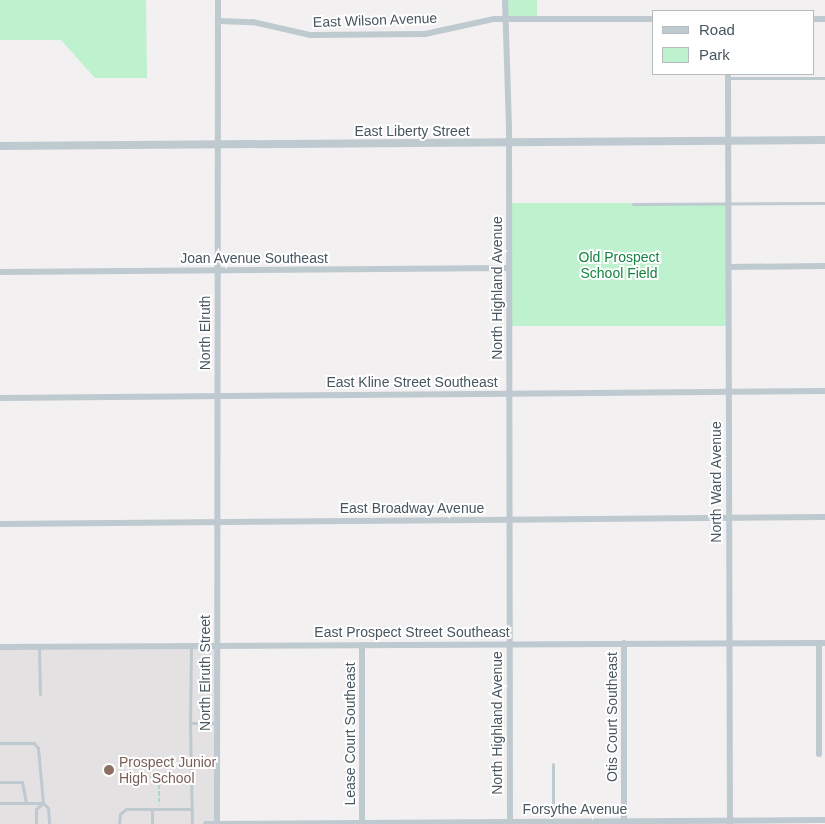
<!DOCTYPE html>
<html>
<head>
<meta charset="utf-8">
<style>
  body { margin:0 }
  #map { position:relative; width:825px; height:824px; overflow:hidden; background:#f3f0f1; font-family:Arial,sans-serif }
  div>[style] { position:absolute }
  .education>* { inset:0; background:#e4e1e3 }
  .green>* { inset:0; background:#bef1cd }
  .path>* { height:1px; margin-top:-0.5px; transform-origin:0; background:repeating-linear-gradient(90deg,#75d19b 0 4px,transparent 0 6.5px) }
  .service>* { height:3px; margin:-1.5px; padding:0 1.5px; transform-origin:1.5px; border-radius:1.5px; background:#bec9d0 }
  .minor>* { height:6px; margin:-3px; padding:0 3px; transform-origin:3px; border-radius:3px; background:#bec9d0 }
  .tertiary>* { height:8px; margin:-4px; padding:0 4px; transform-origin:4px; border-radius:4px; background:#bec9d0 }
  .dots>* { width:14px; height:14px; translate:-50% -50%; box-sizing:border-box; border:2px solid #fff; border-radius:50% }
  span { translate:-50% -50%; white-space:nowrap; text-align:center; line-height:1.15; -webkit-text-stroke:4px #fff; paint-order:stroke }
  .street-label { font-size:14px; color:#47565f }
  .park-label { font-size:14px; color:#148442 }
  .education-label { font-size:14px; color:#785e54 }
  .left { translate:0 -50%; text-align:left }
  .legend { position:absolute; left:652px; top:10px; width:162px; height:65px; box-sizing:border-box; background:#fff; border:1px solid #b5bbbf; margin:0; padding:6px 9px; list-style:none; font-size:15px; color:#47565f }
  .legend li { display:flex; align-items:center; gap:10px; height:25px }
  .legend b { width:25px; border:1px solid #b5bbbf }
</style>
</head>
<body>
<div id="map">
  <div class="education">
    <div style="clip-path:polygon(217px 646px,217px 824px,0 824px,0 647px)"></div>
  </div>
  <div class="green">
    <div style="clip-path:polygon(0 0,146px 0,147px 78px,95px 78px,61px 40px,0 40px)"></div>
    <div style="clip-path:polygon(505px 0,537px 0,537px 19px,505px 19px)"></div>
    <div style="clip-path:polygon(509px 203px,728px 203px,728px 326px,509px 326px)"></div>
  </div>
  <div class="path">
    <div style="left:124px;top:776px;width:60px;rotate:1deg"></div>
    <div style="left:159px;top:778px;width:26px;rotate:90deg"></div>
  </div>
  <div class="service">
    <div style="left:728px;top:78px;width:97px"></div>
    <div style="left:633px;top:204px;width:192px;rotate:-0.3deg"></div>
    <div style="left:191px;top:646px;width:77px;rotate:90.7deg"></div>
    <div style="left:190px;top:723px;width:27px"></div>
    <div style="left:39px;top:648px;width:46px;rotate:88.8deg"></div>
    <div style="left:190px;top:723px;width:101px;rotate:88.9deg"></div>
    <div style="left:0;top:743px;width:34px"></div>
    <div style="left:34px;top:743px;width:6px;rotate:51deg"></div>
    <div style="left:38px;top:748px;width:55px;rotate:84.8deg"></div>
    <div style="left:553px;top:764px;width:57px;rotate:90deg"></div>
    <div style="left:0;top:782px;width:22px"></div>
    <div style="left:22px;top:782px;width:21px;rotate:79deg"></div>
    <div style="left:0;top:803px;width:42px"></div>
    <div style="left:152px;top:809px;width:15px;rotate:90deg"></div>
    <div style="left:36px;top:824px;width:15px;rotate:-90deg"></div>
    <div style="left:36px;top:809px;width:9px;rotate:-41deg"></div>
    <div style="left:43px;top:803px;width:7px;rotate:45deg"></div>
    <div style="left:48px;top:808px;width:16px;rotate:86deg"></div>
    <div style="left:119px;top:824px;width:10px;rotate:-84deg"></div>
    <div style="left:120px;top:814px;width:8px;rotate:-40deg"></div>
    <div style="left:126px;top:809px;width:66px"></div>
  </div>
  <div class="minor">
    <div style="left:505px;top:0;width:126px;rotate:88.2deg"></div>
    <div style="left:509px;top:126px;width:698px;rotate:89.92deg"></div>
    <div style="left:814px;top:19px;width:11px"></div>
    <div style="left:218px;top:21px;width:35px;rotate:2deg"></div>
    <div style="left:253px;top:22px;width:58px;rotate:12.8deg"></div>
    <div style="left:310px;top:35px;width:115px;rotate:-0.5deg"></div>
    <div style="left:425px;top:34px;width:71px;rotate:-12.3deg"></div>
    <div style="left:494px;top:19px;width:160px"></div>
    <div style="left:728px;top:74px;width:750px;rotate:89.85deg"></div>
    <div style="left:728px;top:267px;width:97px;rotate:-0.6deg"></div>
    <div style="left:0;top:272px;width:509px;rotate:-0.45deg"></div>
    <div style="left:0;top:398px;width:825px;rotate:-0.49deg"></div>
    <div style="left:0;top:524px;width:825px;rotate:-0.49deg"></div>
    <div style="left:624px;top:643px;width:178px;rotate:90deg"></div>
    <div style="left:0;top:647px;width:825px;rotate:-0.28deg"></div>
    <div style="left:819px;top:754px;width:111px;rotate:-90deg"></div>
    <div style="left:362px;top:823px;width:178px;rotate:-90deg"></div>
    <div style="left:206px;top:824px;width:619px;rotate:-0.37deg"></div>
    <div style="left:217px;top:824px;width:824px;rotate:-89.93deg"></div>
  </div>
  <div class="tertiary">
    <div style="left:0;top:146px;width:825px;rotate:-0.42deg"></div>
  </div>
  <div class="dots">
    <div style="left:109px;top:770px;background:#8d6e63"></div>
  </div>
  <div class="street-label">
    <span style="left:375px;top:20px;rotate:-2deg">East Wilson Avenue</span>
    <span style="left:412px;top:131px">East Liberty Street</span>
    <span style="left:254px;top:258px">Joan Avenue Southeast</span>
    <span style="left:497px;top:288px;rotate:-90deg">North Highland Avenue</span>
    <span style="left:205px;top:333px;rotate:-90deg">North Elruth</span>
    <span style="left:412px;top:382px">East Kline Street Southeast</span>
    <span style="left:716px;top:482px;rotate:-90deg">North Ward Avenue</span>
    <span style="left:412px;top:508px">East Broadway Avenue</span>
    <span style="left:412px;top:632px">East Prospect Street Southeast</span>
    <span style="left:205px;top:673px;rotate:-90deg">North Elruth Street</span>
    <span style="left:612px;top:717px;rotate:-90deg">Otis Court Southeast</span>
    <span style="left:497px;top:723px;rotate:-90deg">North Highland Avenue</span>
    <span style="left:350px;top:734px;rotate:-90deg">Lease Court Southeast</span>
    <span style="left:575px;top:809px">Forsythe Avenue</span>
  </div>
  <div class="park-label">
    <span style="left:619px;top:265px">Old Prospect<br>School Field</span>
  </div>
  <div class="education-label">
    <span class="left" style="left:119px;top:770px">Prospect Junior<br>High School</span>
  </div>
  <ul class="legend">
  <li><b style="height:6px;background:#bec9d0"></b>Road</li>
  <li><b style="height:14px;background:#bef1cd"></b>Park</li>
  </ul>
</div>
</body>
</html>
